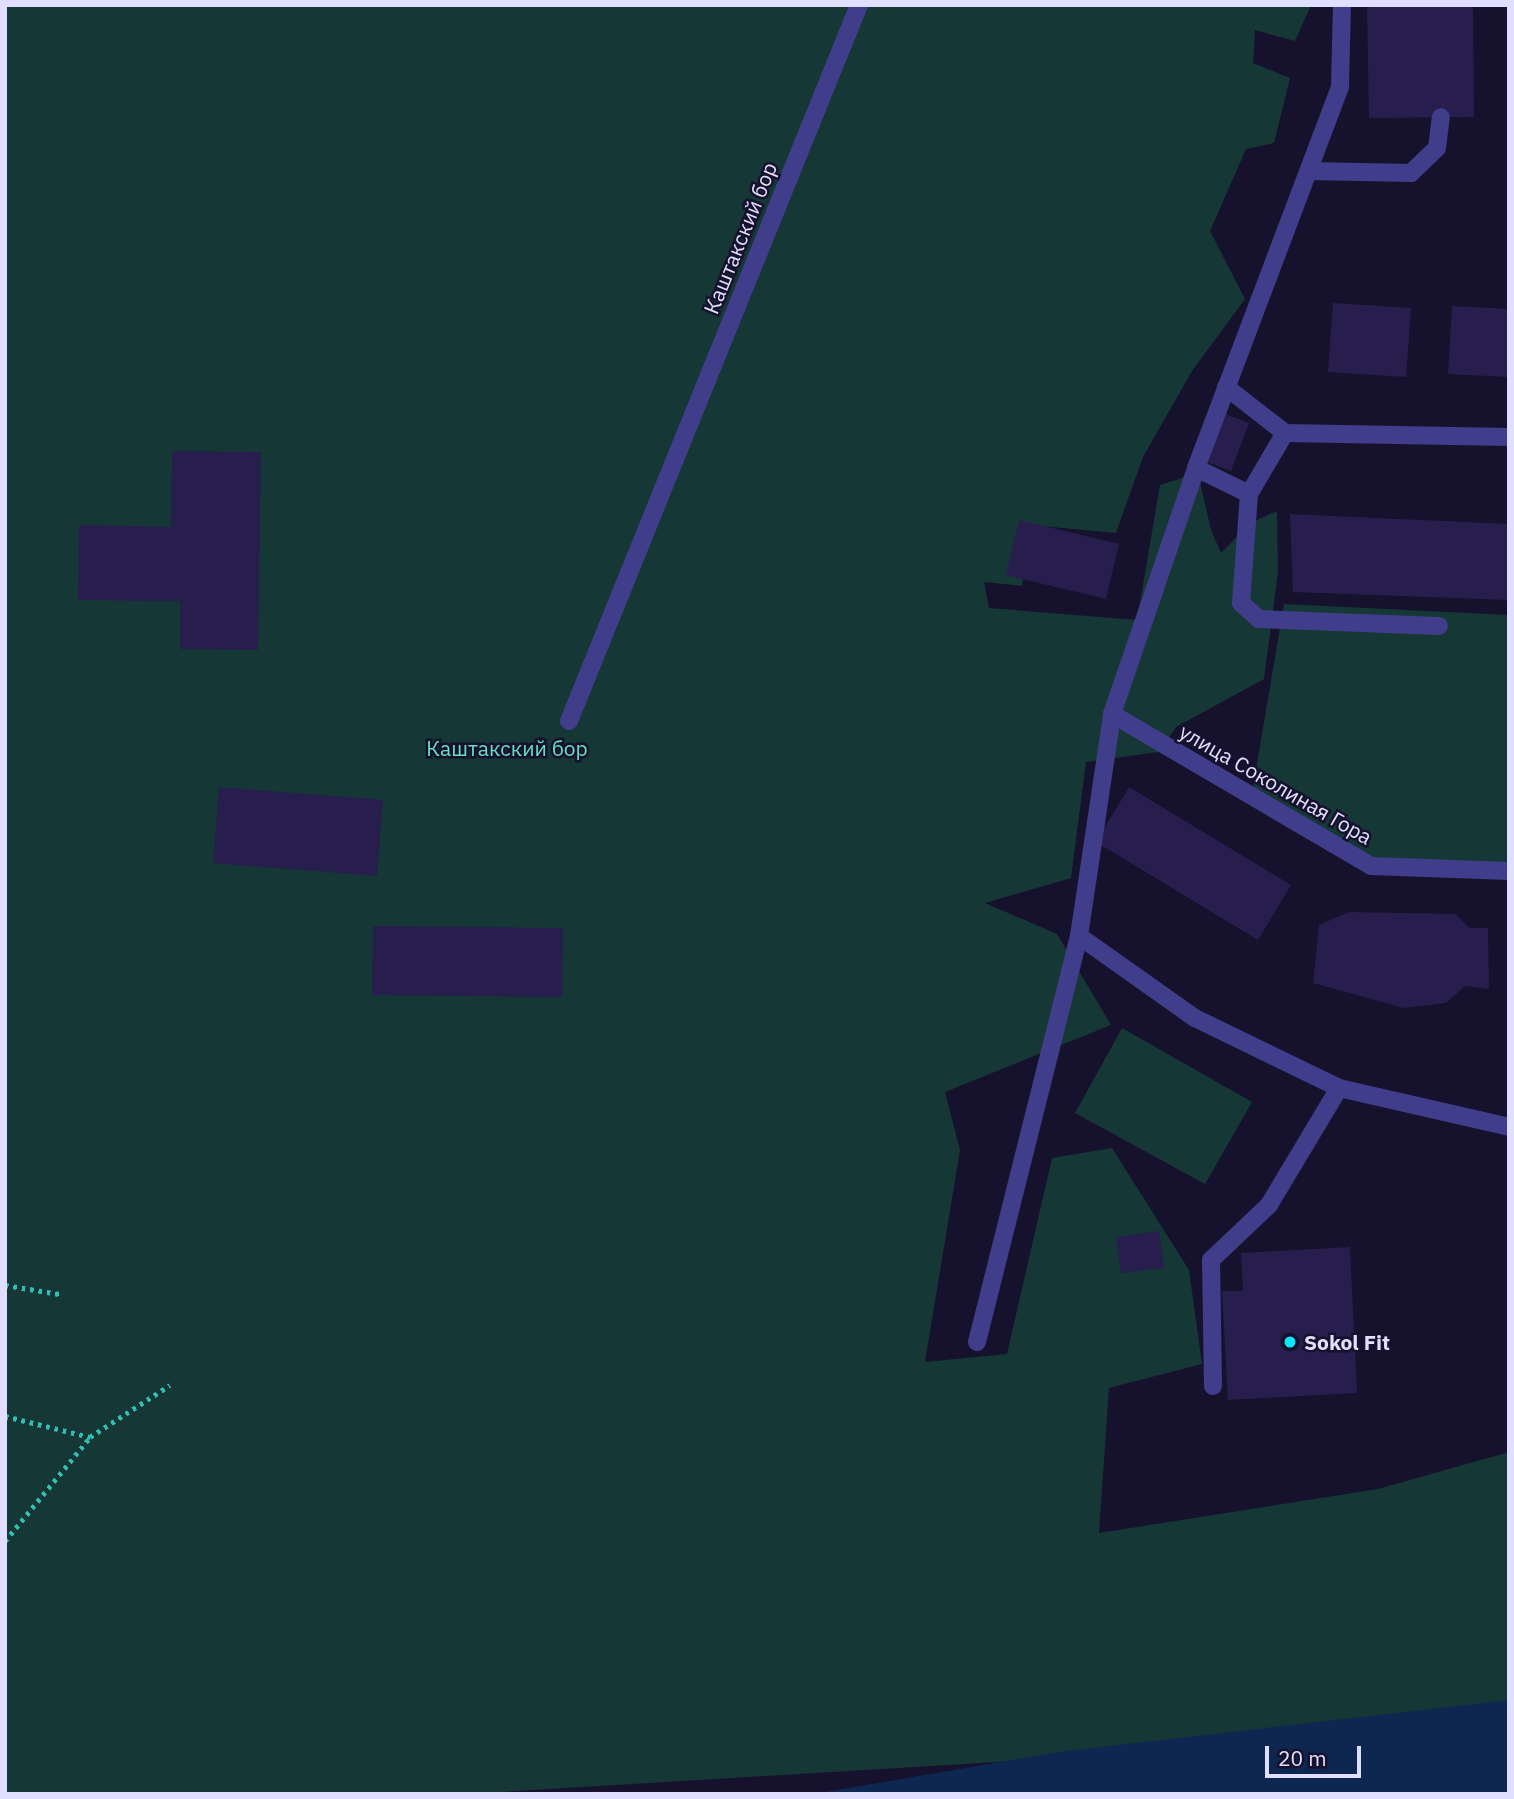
<!DOCTYPE html>
<html>
<head>
<meta charset="utf-8">
<style>
  body { margin:0 }
  #map { position:relative; width:1514px; height:1799px; overflow:hidden; background:#16122d; font-family:"IBM Plex Sans",sans-serif }
  div>[style] { position:absolute }
  .green>* { inset:0; background:#153735 }
  .water>* { inset:0; background:#0e2750 }
  .building>* { inset:0; background:#271e4e }
  .path>* { height:4.5px; margin-top:-2.25px; transform-origin:0; background:repeating-linear-gradient(90deg,#33beb4 0 3.5px,transparent 0 8.5px) }
  .minor>* { height:18px; margin:-9px; padding:0 9px; transform-origin:9px; border-radius:9px; background:#403e8b }
  .dots>* { width:19px; height:19px; translate:-50% -50%; box-sizing:border-box; border:4px solid #16122d; border-radius:50% }
  span { translate:-50% -50%; white-space:nowrap; text-align:center; line-height:1.15; -webkit-text-stroke:5px #16122d; paint-order:stroke }
  .street-label { font-size:21px; color:#e2deff }
  .park-label { font-size:21px; color:#69e0c1 }
  .poi-label { font-size:21px; color:#e2deff; font-weight:700 }
  .left { translate:0 -50%; text-align:left }
  .frame { position:absolute; inset:0; border:7px solid #e2deff; pointer-events:none }
  .scale { position:absolute; left:1265px; top:1746px; width:96px; height:32px; box-sizing:border-box; border:4px solid #e2deff; border-top:0; padding-left:9px; font-size:21px; line-height:24px; white-space:nowrap; color:#e2deff; -webkit-text-stroke:5px #16122d; paint-order:stroke }
</style>
</head>
<body>
<div id="map">
  <div class="green">
    <div style="clip-path:polygon(5px 5px,1311px 5px,1295px 41px,1255px 30px,1253px 63px,1290px 78px,1274px 143px,1246px 149px,1210px 231px,1245px 299px,1192px 371px,1143px 457px,1116px 533px,1031px 525px,1022px 586px,984px 582px,989px 608px,1137px 620px,1160px 485px,1198px 473px,1211px 530px,1221px 553px,1250px 523px,1277px 511px,1278px 572px,1264px 679px,1176px 727px,1159px 752px,1086px 762px,1071px 878px,985px 903px,1057px 934px,1111px 1025px,945px 1092px,960px 1150px,925px 1362px,1007px 1354px,1052px 1158px,1112px 1148px,1189px 1270px,1202px 1364px,1109px 1388px,1099px 1533px,1378px 1489px,1509px 1452px,1509px 1731px,467px 1794px,5px 1794px)"></div>
    <div style="clip-path:polygon(1284px 604px,1509px 615px,1509px 863px,1373px 858px,1253px 787px)"></div>
    <div style="clip-path:polygon(1122px 1028px,1252px 1102px,1205px 1184px,1075px 1113px)"></div>
  </div>
  <div class="water">
    <div style="clip-path:polygon(1509px 1700px,1509px 1794px,814px 1794px,1058px 1752px)"></div>
  </div>
  <div class="building">
    <div style="clip-path:polygon(1367px 5px,1473px 5px,1474px 117px,1369px 118px)"></div>
    <div style="clip-path:polygon(1333px 303px,1411px 308px,1406px 377px,1328px 372px)"></div>
    <div style="clip-path:polygon(1452px 306px,1509px 309px,1509px 377px,1448px 374px)"></div>
    <div style="clip-path:polygon(1220px 412px,1249px 423px,1231px 471px,1202px 460px)"></div>
    <div style="clip-path:polygon(172px 451px,261px 452px,258px 650px,180px 649px,180px 601px,78px 600px,79px 525px,171px 527px)"></div>
    <div style="clip-path:polygon(1290px 514px,1509px 524px,1509px 600px,1293px 592px)"></div>
    <div style="clip-path:polygon(1019px 520px,1119px 544px,1106px 599px,1006px 575px)"></div>
    <div style="clip-path:polygon(219px 787px,383px 800px,377px 876px,213px 863px)"></div>
    <div style="clip-path:polygon(1129px 787px,1291px 885px,1258px 940px,1096px 842px)"></div>
    <div style="clip-path:polygon(1349px 912px,1455px 914px,1470px 928px,1488px 928px,1489px 989px,1465px 986px,1446px 1003px,1404px 1008px,1313px 983px,1319px 925px)"></div>
    <div style="clip-path:polygon(373px 926px,563px 928px,562px 997px,372px 995px)"></div>
    <div style="clip-path:polygon(1159px 1231px,1164px 1268px,1121px 1273px,1116px 1237px)"></div>
    <div style="clip-path:polygon(1350px 1247px,1357px 1393px,1228px 1400px,1222px 1291px,1243px 1291px,1241px 1253px)"></div>
  </div>
  <div class="path">
    <div style="left:5px;top:1285px;width:55px;rotate:9.5deg"></div>
    <div style="left:5px;top:1416px;width:88px;rotate:13.9deg"></div>
    <div style="left:90px;top:1437px;width:95px;rotate:-33deg"></div>
    <div style="left:5px;top:1541px;width:134px;rotate:-50.7deg"></div>
  </div>
  <div class="minor">
    <div style="left:1309px;top:171px;width:102px;rotate:1.1deg"></div>
    <div style="left:1411px;top:173px;width:36px;rotate:-44deg"></div>
    <div style="left:1437px;top:148px;width:31px;rotate:-83deg"></div>
    <div style="left:1226px;top:387px;width:75px;rotate:37.9deg"></div>
    <div style="left:1285px;top:433px;width:224px;rotate:1deg"></div>
    <div style="left:1196px;top:468px;width:59px;rotate:26.1deg"></div>
    <div style="left:1249px;top:494px;width:109px;rotate:94.2deg"></div>
    <div style="left:1241px;top:603px;width:24px;rotate:42deg"></div>
    <div style="left:1259px;top:619px;width:180px;rotate:2.2deg"></div>
    <div style="left:1249px;top:494px;width:71px;rotate:-59.5deg"></div>
    <div style="left:1112px;top:714px;width:300px;rotate:30.4deg"></div>
    <div style="left:1371px;top:866px;width:138px;rotate:2.1deg"></div>
    <div style="left:569px;top:721px;width:772px;rotate:-67.95deg"></div>
    <div style="left:1079px;top:936px;width:142px;rotate:35.3deg"></div>
    <div style="left:1195px;top:1018px;width:160px;rotate:25.9deg"></div>
    <div style="left:1339px;top:1088px;width:174px;rotate:12.9deg"></div>
    <div style="left:977px;top:1342px;width:419px;rotate:-75.9deg"></div>
    <div style="left:1079px;top:936px;width:224px;rotate:-81.5deg"></div>
    <div style="left:1112px;top:714px;width:260px;rotate:-71.1deg"></div>
    <div style="left:1196px;top:468px;width:408px;rotate:-69.3deg"></div>
    <div style="left:1340px;top:86px;width:81px;rotate:-88.6deg"></div>
    <div style="left:1213px;top:1386px;width:126px;rotate:-90.9deg"></div>
    <div style="left:1211px;top:1260px;width:80px;rotate:-43.5deg"></div>
    <div style="left:1269px;top:1205px;width:136px;rotate:-59.1deg"></div>
  </div>
  <div class="dots">
    <div style="left:1290px;top:1342px;background:#0de7fc"></div>
  </div>
  <div class="street-label">
    <span style="left:740px;top:238px;rotate:-68deg">Каштакский бор</span>
    <span style="left:1276px;top:784px;rotate:30deg">улица Соколиная Гора</span>
  </div>
  <div class="park-label">
    <span style="left:507px;top:748px">Каштакский бор</span>
  </div>
  <div class="poi-label">
    <span class="left" style="left:1304px;top:1342px">Sokol Fit</span>
  </div>
  <div class="frame"></div>
  <div class="scale">20 m</div>
</div>
</body>
</html>
